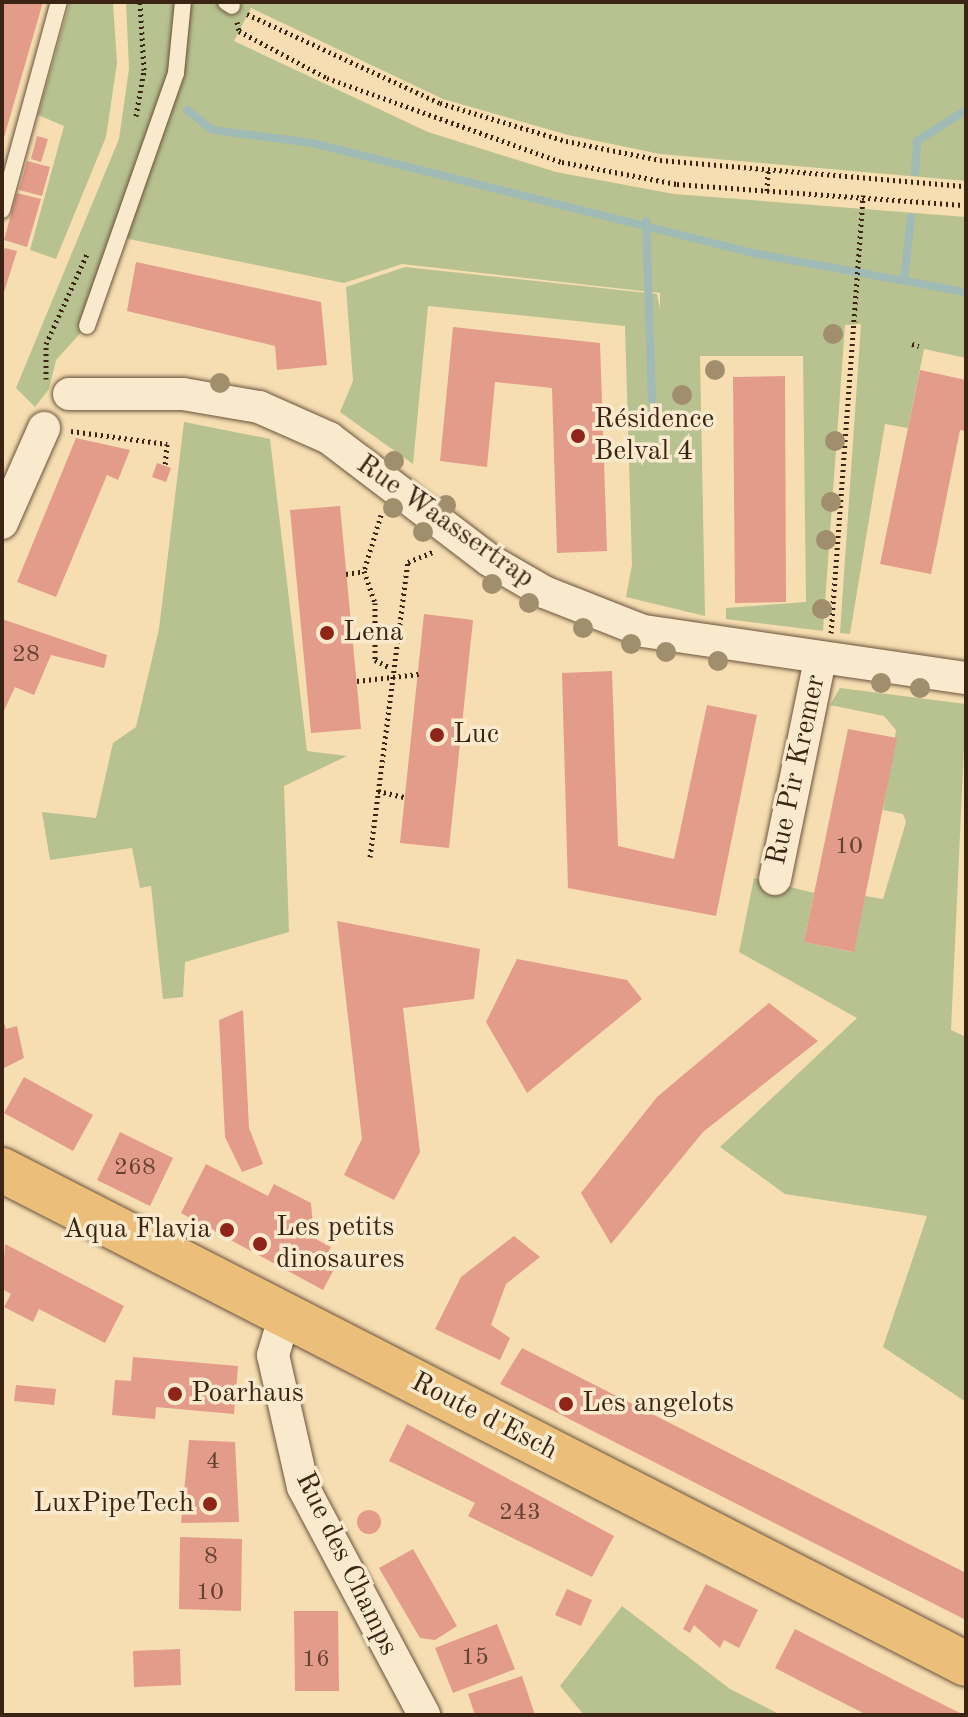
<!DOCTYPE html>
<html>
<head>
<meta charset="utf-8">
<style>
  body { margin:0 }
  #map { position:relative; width:968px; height:1717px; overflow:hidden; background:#f6deb2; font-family:"Old Standard TT",serif }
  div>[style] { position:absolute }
  .green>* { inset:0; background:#b7c290 }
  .stream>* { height:8px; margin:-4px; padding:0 4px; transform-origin:4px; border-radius:4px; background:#a0bab6 }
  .building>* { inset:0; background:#e39b8a }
  .round { border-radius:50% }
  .path>* { height:5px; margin-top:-2.5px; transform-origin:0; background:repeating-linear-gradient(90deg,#3b2414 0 2px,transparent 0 6px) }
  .roads { filter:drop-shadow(0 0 2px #6a523c) drop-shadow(0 0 2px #6a523c) }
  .lane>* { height:16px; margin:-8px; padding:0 8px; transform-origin:8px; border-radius:8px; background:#f9eacd }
  .street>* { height:32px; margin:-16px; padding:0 16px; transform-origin:16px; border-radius:16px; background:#f9eacd }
  .primary>* { height:44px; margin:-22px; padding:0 22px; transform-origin:22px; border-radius:22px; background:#ebbf79 }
  .trees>* { width:20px; height:20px; margin:-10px; border-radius:50%; background:#a08e6c }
  .dots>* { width:22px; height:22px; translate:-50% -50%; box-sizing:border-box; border:4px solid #f9eacd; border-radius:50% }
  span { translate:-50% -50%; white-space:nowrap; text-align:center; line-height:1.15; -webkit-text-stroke:7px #f9eacd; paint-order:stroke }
  .number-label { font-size:24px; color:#654232 }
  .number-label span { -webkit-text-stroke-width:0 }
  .poi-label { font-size:28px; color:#3b2414 }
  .left { translate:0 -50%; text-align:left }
  .right { translate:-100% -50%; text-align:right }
  .street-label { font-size:28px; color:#3b2414 }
  .frame { position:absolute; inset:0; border:4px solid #3b2414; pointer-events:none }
</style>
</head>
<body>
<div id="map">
  <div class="green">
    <div style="clip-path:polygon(70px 2px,113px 2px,117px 63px,106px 137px,56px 259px,30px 250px,64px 126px,38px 115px)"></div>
    <div style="clip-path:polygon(126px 2px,966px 2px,966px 181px,660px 154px,568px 135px,443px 99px,251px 8px,234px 41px,428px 132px,556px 172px,674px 194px,966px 217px,966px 358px,924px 349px,908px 428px,885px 424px,850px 634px,840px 633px,861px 324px,845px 325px,823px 631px,726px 619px,726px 608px,806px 602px,803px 356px,700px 356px,705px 616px,626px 597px,632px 565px,625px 326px,428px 306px,413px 464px,340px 412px,353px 381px,346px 287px,405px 267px,657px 294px,660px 309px,660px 293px,402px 264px,344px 283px,119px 237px,87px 326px,56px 360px,49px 389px,35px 407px,16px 388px,119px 139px,129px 69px)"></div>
    <div style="clip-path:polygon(184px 422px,270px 439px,307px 751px,347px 756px,284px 786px,289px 932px,185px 962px,183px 997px,163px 999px,151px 886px,140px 888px,132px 848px,50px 860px,42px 812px,96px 818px,113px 743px,136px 727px,159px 629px)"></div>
    <div style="clip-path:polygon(840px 688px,966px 704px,951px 1030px,966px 1037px,966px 1402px,883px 1347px,927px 1216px,785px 1194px,720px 1147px,857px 1018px,739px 952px,754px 878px,814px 893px,804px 942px,853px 952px,865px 896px,883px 899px,906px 822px,903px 814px,883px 810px,896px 730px,884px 716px,830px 705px)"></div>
    <div style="clip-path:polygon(622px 1606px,730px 1689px,781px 1715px,584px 1715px,560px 1686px)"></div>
  </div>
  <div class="stream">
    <div style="left:187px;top:110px;width:33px;rotate:38deg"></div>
    <div style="left:213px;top:130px;width:100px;rotate:7.5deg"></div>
    <div style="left:312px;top:143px;width:460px;rotate:14deg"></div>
    <div style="left:758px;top:254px;width:211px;rotate:10.4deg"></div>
    <div style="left:915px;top:172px;width:31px;rotate:-86deg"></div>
    <div style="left:917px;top:141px;width:58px;rotate:-32.3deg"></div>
    <div style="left:646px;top:221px;width:179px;rotate:88.1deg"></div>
    <div style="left:904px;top:281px;width:64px;rotate:-83.8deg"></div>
  </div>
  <div class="building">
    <div style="clip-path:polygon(2px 2px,43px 2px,3px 141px,2px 141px)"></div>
    <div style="clip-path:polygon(37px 136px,48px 139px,41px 162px,31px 159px)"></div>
    <div style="clip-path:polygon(27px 161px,50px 167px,42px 196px,19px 190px)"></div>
    <div style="clip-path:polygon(17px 193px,41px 199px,27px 247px,4px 240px)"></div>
    <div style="clip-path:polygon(5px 248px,17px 251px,3px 295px,2px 256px)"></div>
    <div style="clip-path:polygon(136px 262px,321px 302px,327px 365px,277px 370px,275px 346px,127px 311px)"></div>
    <div style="clip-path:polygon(453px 327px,600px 343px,607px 551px,557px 553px,552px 388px,495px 382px,487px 467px,440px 461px)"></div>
    <div style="clip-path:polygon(920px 370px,966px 380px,966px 431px,960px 430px,931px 574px,880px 564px)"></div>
    <div style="clip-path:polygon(785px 376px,786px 602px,735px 603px,733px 377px)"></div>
    <div style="clip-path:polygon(76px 438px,130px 450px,118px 480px,107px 475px,56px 597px,17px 582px)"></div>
    <div style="clip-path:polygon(157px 463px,171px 468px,166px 482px,152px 477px)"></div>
    <div style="clip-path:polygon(340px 506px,361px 729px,311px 733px,290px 510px)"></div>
    <div style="clip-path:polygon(424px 614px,473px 620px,449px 848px,400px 843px)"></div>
    <div style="clip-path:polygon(2px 619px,107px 655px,104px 668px,51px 655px,34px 695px,15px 687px,2px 715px)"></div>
    <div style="clip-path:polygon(612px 671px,618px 846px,674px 859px,707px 705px,757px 715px,716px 916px,568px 888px,562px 673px)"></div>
    <div style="clip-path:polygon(848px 729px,897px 738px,854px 952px,804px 942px)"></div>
    <div style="clip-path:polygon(337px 921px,480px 949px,474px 999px,403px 1008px,420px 1152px,394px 1200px,344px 1175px,362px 1139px)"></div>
    <div style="clip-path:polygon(517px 959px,627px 980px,642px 999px,527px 1093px,486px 1022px)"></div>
    <div style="clip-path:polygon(769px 1003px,818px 1041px,703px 1132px,611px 1244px,581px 1193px,657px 1097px)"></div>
    <div style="clip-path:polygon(243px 1010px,249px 1128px,263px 1164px,242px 1172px,225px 1137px,219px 1020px)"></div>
    <div style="clip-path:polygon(2px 1017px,6px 1029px,17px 1026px,24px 1058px,2px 1069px)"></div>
    <div style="clip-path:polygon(24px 1077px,93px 1115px,73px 1151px,4px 1113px)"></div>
    <div style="clip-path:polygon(120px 1132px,173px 1158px,150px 1206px,97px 1180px)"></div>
    <div style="clip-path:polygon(206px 1164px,268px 1196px,274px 1184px,311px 1203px,314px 1238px,331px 1247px,321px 1265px,333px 1271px,323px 1290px,181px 1213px)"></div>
    <div style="clip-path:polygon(514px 1236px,540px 1257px,506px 1284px,491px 1325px,510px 1338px,500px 1360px,435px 1329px,461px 1277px)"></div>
    <div style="clip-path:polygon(5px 1244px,124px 1306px,105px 1343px,39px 1309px,33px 1322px,4px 1307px,11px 1294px,2px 1289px)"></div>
    <div style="clip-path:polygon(522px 1348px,966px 1573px,966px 1620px,500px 1384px)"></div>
    <div style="clip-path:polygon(133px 1357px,238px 1366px,234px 1414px,156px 1407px,155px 1419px,112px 1415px,115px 1380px,131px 1381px)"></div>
    <div style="clip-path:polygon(16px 1385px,56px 1389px,54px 1405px,14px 1401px)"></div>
    <div style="clip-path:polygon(407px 1424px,614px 1536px,592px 1577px,468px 1516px,475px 1503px,389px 1461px)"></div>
    <div style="clip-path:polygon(189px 1440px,235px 1442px,239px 1522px,181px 1523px)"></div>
    <div class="round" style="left:357px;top:1510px;width:24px;height:24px"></div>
    <div style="clip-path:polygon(180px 1537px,242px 1539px,241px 1611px,179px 1609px)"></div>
    <div style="clip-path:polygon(413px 1549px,457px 1626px,435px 1640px,420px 1638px,379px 1568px)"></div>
    <div style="clip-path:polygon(706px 1584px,758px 1610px,739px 1648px,724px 1640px,720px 1648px,694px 1625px,690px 1633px,683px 1629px)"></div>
    <div style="clip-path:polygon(567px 1589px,592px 1600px,581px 1626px,555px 1615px)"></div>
    <div style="clip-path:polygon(294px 1611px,338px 1611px,339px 1691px,295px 1691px)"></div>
    <div style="clip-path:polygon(497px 1624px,515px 1669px,453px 1693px,435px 1648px)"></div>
    <div style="clip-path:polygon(795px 1629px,904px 1685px,964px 1715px,867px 1715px,810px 1686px,775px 1668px)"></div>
    <div style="clip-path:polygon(180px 1649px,181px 1685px,134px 1687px,133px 1651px)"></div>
    <div style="clip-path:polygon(522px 1676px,535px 1715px,475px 1715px,468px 1694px)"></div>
  </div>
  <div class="path">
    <div style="left:247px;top:14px;width:213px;rotate:24.8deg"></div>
    <div style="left:440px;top:103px;width:132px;rotate:16.8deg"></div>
    <div style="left:566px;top:141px;width:96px;rotate:11.4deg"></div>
    <div style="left:660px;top:160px;width:307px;rotate:4.9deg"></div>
    <div style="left:237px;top:22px;width:9px;rotate:77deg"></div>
    <div style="left:239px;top:31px;width:100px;rotate:28.1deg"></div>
    <div style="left:327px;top:78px;width:250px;rotate:19.7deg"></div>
    <div style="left:562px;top:162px;width:117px;rotate:10.8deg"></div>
    <div style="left:677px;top:184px;width:290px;rotate:4.2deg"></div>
    <div style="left:136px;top:116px;width:47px;rotate:-80.1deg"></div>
    <div style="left:144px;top:70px;width:68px;rotate:-93.4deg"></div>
    <div style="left:767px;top:191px;width:20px;rotate:-87deg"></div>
    <div style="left:912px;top:344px;width:7px;rotate:16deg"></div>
    <div style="left:46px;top:379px;width:35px;rotate:-90deg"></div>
    <div style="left:46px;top:344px;width:99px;rotate:-65.5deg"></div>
    <div style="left:71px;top:431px;width:97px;rotate:7.7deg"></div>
    <div style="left:167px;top:444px;width:22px;rotate:95deg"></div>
    <div style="left:381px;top:515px;width:59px;rotate:106.9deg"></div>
    <div style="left:364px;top:571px;width:34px;rotate:71deg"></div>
    <div style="left:375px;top:603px;width:57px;rotate:90deg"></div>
    <div style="left:375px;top:660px;width:16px;rotate:27deg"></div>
    <div style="left:346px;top:574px;width:18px;rotate:-9deg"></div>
    <div style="left:831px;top:633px;width:439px;rotate:-85.8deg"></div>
    <div style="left:357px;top:681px;width:62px;rotate:-6.4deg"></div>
    <div style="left:378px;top:791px;width:28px;rotate:13deg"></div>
    <div style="left:370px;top:857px;width:297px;rotate:-82.7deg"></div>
    <div style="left:408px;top:562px;width:27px;rotate:-22deg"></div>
  </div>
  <div class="roads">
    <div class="lane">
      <div style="left:226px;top:2px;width:7px;rotate:34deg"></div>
      <div style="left:2px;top:210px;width:216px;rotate:-74.7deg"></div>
      <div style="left:87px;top:326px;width:268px;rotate:-70.6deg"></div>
      <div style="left:176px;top:73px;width:71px;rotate:-84.4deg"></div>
    </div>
    <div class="street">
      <div style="left:69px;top:394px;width:114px"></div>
      <div style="left:183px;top:394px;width:77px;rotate:9.7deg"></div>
      <div style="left:259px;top:407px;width:77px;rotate:23.9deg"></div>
      <div style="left:329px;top:438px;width:201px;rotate:37.3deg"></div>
      <div style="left:489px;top:560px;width:64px;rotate:30.2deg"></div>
      <div style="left:544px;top:592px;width:106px;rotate:21.5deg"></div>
      <div style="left:643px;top:631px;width:326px;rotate:8.3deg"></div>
      <div style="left:2px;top:523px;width:104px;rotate:-66.1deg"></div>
      <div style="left:775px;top:879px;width:224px;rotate:-78.4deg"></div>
      <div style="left:285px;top:1315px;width:42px;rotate:106.7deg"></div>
      <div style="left:273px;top:1355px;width:135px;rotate:77.2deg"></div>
      <div style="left:303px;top:1487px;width:258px;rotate:62deg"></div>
    </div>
    <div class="primary">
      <div style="left:2px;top:1170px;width:1083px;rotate:27.13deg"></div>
    </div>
  </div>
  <div class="trees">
    <div style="left:833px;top:334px"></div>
    <div style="left:715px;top:370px"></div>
    <div style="left:220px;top:383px"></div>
    <div style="left:682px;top:395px"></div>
    <div style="left:835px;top:441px"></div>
    <div style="left:394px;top:461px"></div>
    <div style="left:831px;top:502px"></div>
    <div style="left:446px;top:505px"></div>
    <div style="left:393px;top:508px"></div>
    <div style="left:423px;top:532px"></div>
    <div style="left:826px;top:540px"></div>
    <div style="left:492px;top:584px"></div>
    <div style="left:529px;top:603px"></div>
    <div style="left:822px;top:609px"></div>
    <div style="left:583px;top:628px"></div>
    <div style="left:631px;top:644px"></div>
    <div style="left:666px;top:652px"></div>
    <div style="left:718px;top:661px"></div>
    <div style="left:881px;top:683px"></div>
    <div style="left:920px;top:688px"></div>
  </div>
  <div class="dots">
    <div style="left:578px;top:436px;background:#8f2418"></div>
    <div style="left:327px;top:633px;background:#8f2418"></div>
    <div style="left:437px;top:735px;background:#8f2418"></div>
    <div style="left:227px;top:1230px;background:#8f2418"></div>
    <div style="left:260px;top:1244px;background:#8f2418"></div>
    <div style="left:175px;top:1394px;background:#8f2418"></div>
    <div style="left:566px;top:1404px;background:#8f2418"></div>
    <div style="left:210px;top:1504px;background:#8f2418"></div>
  </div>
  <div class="number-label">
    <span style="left:26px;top:656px">28</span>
    <span style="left:849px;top:848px">10</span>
    <span style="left:135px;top:1169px">268</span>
    <span style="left:213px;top:1463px">4</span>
    <span style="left:520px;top:1514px">243</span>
    <span style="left:211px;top:1558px">8</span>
    <span style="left:210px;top:1594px">10</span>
    <span style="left:475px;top:1659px">15</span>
    <span style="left:316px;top:1661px">16</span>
  </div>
  <div class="poi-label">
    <span class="left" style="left:594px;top:436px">Résidence<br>Belval 4</span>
    <span class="left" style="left:343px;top:633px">Lena</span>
    <span class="left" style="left:453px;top:735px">Luc</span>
    <span class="left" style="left:276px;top:1244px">Les petits<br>dinosaures</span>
    <span class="right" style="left:211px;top:1230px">Aqua Flavia</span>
    <span class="left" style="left:191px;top:1394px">Poarhaus</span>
    <span class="left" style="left:582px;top:1404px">Les angelots</span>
    <span class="right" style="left:194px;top:1504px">LuxPipeTech</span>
  </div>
  <div class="street-label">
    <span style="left:445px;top:522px;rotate:35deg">Rue Waassertrap</span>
    <span style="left:797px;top:770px;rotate:-78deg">Rue Pir Kremer</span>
    <span style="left:484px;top:1417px;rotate:27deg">Route d'Esch</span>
    <span style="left:346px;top:1564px;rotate:64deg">Rue des Champs</span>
  </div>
  <div class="frame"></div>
</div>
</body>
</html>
